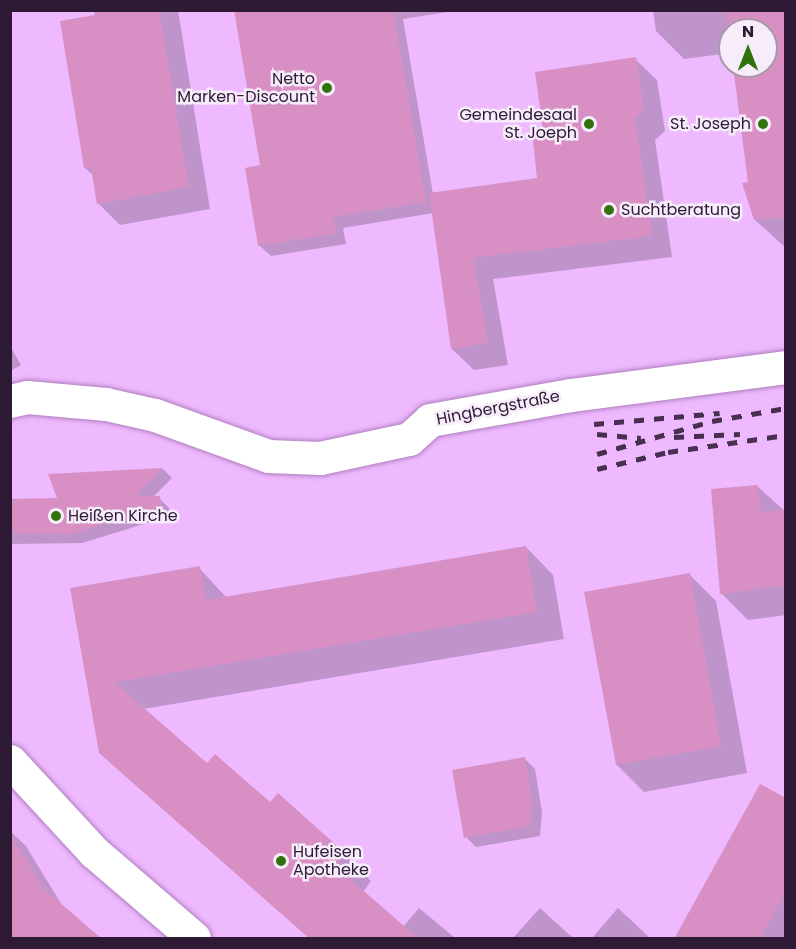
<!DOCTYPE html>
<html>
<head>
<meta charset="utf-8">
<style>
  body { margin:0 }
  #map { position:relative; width:796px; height:949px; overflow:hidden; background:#eeb9fe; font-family:Poppins,sans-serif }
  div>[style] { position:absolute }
  .shadow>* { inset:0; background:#0003 }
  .building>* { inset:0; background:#d890c4 }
  .roads { filter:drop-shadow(0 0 2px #af7ebf) drop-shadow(0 0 2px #af7ebf) }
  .minor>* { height:33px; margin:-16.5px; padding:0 16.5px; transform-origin:16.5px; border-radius:16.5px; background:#fff }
  .rail>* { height:4.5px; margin-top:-2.25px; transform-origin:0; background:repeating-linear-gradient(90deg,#482f4f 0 10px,transparent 0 20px) }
  .dots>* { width:16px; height:16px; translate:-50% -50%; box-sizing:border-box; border:3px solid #f7ecfa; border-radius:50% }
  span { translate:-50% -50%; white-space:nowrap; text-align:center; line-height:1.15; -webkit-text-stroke:5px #f7ecfa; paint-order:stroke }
  .poi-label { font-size:16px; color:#2e1a34 }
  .right { translate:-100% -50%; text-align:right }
  .left { translate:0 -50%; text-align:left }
  .street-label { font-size:16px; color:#2e1a34 }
  .frame { position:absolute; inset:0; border:12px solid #2e1a34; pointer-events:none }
  .north { position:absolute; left:718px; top:18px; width:60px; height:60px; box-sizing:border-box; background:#f7ecfa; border:2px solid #a798ab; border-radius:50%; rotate:0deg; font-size:16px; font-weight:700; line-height:24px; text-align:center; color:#2e1a34 }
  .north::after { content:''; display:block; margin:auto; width:21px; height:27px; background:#31720d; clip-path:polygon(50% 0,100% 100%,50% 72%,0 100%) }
</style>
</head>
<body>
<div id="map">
  <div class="shadow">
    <div style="clip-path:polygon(95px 10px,178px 10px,210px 209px,120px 225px,99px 204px,94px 176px,85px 168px)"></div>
    <div style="clip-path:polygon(235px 10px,460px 10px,403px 19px,433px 194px,539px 179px,545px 132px,635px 59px,657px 80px,665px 131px,655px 140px,672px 257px,493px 279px,508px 365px,474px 370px,452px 349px,433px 213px,343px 228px,346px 244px,271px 256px,259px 245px,262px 167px)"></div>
    <div style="clip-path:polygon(653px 10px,786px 10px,786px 248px,755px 220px,734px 66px,766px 66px,766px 30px,730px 30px,730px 53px,684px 59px,656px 31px)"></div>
    <div style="clip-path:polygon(10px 346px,21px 365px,10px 371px)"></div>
    <div style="clip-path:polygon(163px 469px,172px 478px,152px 498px,159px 498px,169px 508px,170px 516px,82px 543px,10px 544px,10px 500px,60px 500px,50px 475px)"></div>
    <div style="clip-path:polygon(757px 486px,786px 512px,786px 615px,748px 620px,721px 593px)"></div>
    <div style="clip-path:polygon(526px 547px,553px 575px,564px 639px,143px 709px,207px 765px,344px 854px,371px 881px,363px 892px,403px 927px,419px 908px,455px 938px,309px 938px,101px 752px,72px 589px,199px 568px,227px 598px)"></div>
    <div style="clip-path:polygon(689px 574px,716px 601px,747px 773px,644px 792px,617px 765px)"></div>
    <div style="clip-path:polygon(525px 759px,535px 769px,542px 812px,540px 836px,476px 847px,466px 837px)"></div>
    <div style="clip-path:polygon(786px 800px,786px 938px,676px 938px)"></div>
    <div style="clip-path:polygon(10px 831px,26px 846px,63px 907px,10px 938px)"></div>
    <div style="clip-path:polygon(540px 908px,573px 938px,513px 938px)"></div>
    <div style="clip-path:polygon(618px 908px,650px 938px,592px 938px)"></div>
  </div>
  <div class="building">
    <div style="clip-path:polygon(94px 10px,159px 10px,189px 187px,97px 204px,91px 168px,84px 168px,60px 21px,95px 15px)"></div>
    <div style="clip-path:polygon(234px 10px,393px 10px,426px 202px,333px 217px,336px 233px,258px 246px,245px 168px,260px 165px)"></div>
    <div style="clip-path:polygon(726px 10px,786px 10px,786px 217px,754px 220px,742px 183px,748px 182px,733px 66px,766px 66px,766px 30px,730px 30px,730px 44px)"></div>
    <div style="clip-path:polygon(636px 57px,644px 109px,635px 118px,652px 236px,473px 258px,488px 343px,451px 349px,429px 193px,537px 178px,532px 132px,543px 130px,535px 72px)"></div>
    <div style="clip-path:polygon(163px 468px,137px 493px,138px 497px,160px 496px,161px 506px,71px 534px,10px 534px,10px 499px,57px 498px,48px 474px)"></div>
    <div style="clip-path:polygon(757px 485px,762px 513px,786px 510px,786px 585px,720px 594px,711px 489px)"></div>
    <div style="clip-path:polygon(526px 546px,537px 612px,114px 682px,207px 763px,215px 754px,270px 802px,278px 793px,345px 853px,335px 866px,419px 939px,310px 939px,99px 753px,70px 588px,200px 566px,206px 600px)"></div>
    <div style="clip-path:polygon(690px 573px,721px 746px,616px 765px,584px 592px)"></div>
    <div style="clip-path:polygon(525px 757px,532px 801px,531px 826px,464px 838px,452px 770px)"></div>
    <div style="clip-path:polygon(760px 784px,786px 798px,786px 892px,760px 939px,674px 939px)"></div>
    <div style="clip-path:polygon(10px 833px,44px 889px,102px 939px,10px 939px)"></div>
  </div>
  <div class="roads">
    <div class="minor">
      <div style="left:10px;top:401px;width:17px;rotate:-13deg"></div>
      <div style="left:27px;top:397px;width:79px;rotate:5.1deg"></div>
      <div style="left:106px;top:404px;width:50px;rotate:12.7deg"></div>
      <div style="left:155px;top:415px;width:120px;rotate:19.9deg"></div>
      <div style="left:268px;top:456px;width:52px;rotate:2.2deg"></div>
      <div style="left:320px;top:458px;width:91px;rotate:-12.1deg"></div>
      <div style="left:409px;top:439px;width:28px;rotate:-42deg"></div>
      <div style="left:430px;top:420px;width:143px;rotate:-10.1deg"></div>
      <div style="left:571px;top:395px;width:217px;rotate:-7.4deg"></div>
      <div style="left:10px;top:761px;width:124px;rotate:47.3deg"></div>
      <div style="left:94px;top:852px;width:132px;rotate:40.7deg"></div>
    </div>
  </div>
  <div class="rail">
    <div style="left:594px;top:424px;width:126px;rotate:-5deg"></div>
    <div style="left:597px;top:434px;width:44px;rotate:5.2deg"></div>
    <div style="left:674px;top:437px;width:66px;rotate:-2.6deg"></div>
    <div style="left:597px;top:454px;width:120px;rotate:-16deg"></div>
    <div style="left:712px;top:421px;width:75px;rotate:-10deg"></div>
    <div style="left:597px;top:469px;width:73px;rotate:-13.5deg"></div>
    <div style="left:668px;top:452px;width:119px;rotate:-8.2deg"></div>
  </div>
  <div class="dots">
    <div style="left:327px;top:88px;background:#31720d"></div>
    <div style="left:589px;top:124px;background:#31720d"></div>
    <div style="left:763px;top:124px;background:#31720d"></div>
    <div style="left:609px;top:210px;background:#31720d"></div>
    <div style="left:56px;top:516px;background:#31720d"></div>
    <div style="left:281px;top:861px;background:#31720d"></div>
  </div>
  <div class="poi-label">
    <span class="right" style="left:315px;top:88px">Netto<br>Marken-Discount</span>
    <span class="right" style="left:577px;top:124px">Gemeindesaal<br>St. Joeph</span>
    <span class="right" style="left:751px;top:124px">St. Joseph</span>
    <span class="left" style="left:621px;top:210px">Suchtberatung</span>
    <span class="left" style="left:68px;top:516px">Heißen Kirche</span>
    <span class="left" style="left:293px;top:861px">Hufeisen<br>Apotheke</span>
  </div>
  <div class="street-label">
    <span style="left:498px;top:408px;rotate:-11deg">Hingbergstraße</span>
  </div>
  <div class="frame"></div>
  <div class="north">N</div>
</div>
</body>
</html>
